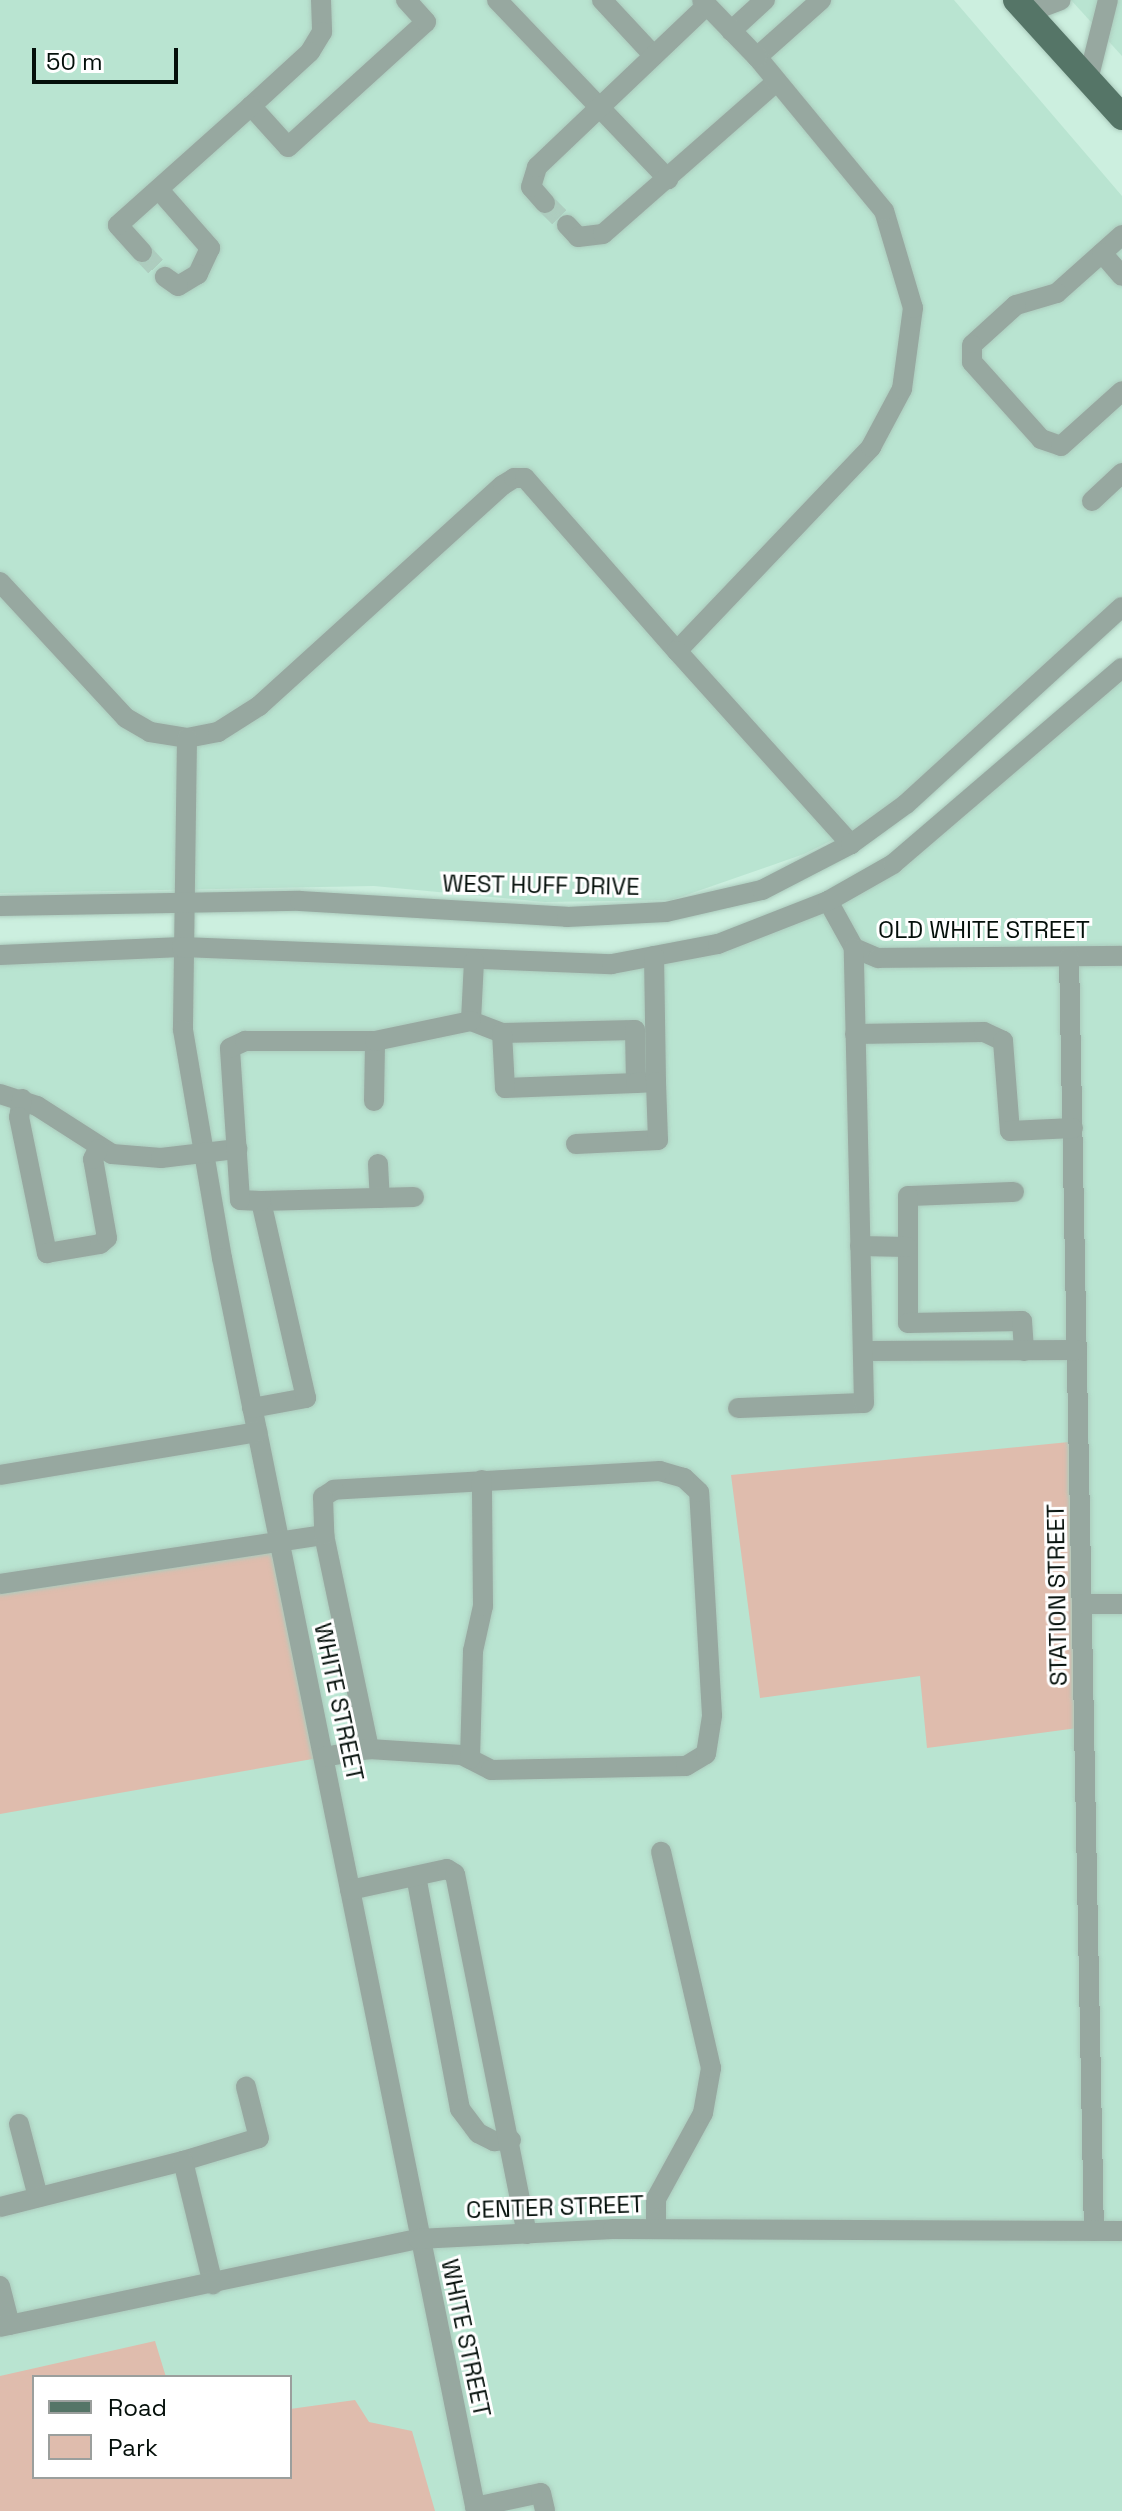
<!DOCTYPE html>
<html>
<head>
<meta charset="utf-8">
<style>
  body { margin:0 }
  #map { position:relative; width:1122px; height:2511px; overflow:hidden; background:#ccefdf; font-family:"Space Grotesk",sans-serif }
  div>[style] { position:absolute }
  .built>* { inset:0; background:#b9e4d1 }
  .green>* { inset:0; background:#dfbcad }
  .minor-tunnel>* { height:20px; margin-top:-10px; transform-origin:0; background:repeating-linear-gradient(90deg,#aecdbf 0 20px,transparent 0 30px) }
  .roads { filter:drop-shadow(0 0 2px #accbbd) drop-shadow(0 0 2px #accbbd) }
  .minor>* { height:20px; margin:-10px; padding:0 10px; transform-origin:10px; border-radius:10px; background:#97a8a0 }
  .major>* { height:26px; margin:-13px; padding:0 13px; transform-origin:13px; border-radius:13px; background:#557567 }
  span { translate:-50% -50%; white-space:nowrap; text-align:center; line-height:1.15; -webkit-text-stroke:6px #fff; paint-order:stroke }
  .street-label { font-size:24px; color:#040f0a }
  .legend { position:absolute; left:32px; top:2375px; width:260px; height:104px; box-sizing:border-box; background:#fff; border:2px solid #9b9f9d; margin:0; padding:10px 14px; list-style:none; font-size:24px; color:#040f0a }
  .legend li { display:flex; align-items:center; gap:16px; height:40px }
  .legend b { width:40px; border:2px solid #9b9f9d }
  .scale { position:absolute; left:32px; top:48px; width:146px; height:36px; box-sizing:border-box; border:4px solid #040f0a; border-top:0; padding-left:10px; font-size:24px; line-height:28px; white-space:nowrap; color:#040f0a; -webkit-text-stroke:6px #fff; paint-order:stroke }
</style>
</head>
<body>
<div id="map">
  <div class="built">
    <div style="clip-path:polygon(0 0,954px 0,1122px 196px,1122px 599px,873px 820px,804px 854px,672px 900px,544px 902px,374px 886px,0 893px)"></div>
    <div style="clip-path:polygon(1071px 0,1122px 0,1122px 56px,1081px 11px)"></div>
    <div style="clip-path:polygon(evenodd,1122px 668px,1122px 2511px,0 2511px,0 955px,612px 964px,718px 944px,893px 864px,1122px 668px,34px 2377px,290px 2377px,290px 2477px,34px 2477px,34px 2377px)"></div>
  </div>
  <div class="green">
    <div style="clip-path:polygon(1079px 1441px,1085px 1727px,927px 1748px,920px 1676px,760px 1698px,731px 1475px)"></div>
    <div style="clip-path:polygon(280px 1542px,324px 1757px,0 1814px,0 1586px)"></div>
    <div style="clip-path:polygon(155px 2341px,166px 2377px,34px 2377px,34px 2477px,290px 2477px,290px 2409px,355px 2400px,369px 2422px,412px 2431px,435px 2511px,0 2511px,0 2376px)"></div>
  </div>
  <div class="minor-tunnel">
    <div style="left:545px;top:203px;width:31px;rotate:45deg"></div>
    <div style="left:142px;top:252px;width:34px;rotate:47deg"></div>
  </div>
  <div class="roads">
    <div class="minor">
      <div style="left:321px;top:0;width:32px;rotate:88deg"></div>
      <div style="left:322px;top:32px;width:23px;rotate:121deg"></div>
      <div style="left:310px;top:52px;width:80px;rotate:137.5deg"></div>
      <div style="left:251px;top:106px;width:55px;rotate:47.9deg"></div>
      <div style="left:288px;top:147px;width:186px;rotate:-42.2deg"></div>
      <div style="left:426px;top:22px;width:30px;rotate:-132deg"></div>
      <div style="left:497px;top:0;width:248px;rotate:46.3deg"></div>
      <div style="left:602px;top:0;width:76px;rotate:47.1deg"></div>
      <div style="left:1027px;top:13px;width:36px;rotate:-21deg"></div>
      <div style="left:731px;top:31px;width:46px;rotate:-42.4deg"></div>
      <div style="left:757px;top:57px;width:86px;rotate:-41.7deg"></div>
      <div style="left:1088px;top:80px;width:82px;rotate:-76deg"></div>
      <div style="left:160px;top:191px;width:76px;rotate:48.7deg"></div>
      <div style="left:210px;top:248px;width:29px;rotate:115deg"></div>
      <div style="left:198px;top:274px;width:23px;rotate:149deg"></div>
      <div style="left:178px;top:286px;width:16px;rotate:-145deg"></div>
      <div style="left:545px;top:203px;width:21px;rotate:-131deg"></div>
      <div style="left:531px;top:187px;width:21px;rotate:-73deg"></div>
      <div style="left:537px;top:167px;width:235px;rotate:-43.6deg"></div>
      <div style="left:567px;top:225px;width:16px;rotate:47deg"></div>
      <div style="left:578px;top:237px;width:25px;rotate:-7deg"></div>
      <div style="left:603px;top:234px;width:230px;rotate:-41.3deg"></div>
      <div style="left:1122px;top:235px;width:87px;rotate:138.3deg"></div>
      <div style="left:1057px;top:293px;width:43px;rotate:163.7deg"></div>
      <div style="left:1016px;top:305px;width:59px;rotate:137.7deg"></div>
      <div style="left:972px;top:345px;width:17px;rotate:90deg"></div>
      <div style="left:972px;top:362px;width:103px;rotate:48.1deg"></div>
      <div style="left:1041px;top:439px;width:21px;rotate:19deg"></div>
      <div style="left:1061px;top:446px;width:82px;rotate:-42deg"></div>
      <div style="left:142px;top:252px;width:36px;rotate:-132deg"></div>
      <div style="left:118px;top:225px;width:178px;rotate:-41.8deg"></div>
      <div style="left:1102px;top:253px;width:30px;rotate:49deg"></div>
      <div style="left:1092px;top:501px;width:41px;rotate:-43deg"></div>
      <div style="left:0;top:582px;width:185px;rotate:47.2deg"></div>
      <div style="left:126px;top:718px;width:28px;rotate:30deg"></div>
      <div style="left:150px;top:732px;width:37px;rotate:9deg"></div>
      <div style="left:187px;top:738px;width:32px;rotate:-11deg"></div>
      <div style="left:218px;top:732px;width:49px;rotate:-32.4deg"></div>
      <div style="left:259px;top:706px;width:329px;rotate:-42.2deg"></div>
      <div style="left:503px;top:485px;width:13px;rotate:-32deg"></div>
      <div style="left:514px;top:478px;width:11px"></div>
      <div style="left:525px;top:478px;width:230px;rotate:48.7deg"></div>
      <div style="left:677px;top:651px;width:282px;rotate:-46.4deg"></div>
      <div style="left:871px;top:447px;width:66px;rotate:-61.9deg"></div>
      <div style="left:902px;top:389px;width:82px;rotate:-82.3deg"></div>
      <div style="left:913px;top:308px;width:101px;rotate:-106.6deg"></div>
      <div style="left:884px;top:211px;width:200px;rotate:-129.5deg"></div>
      <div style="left:757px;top:57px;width:79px;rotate:-134deg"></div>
      <div style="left:677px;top:651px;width:260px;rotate:48deg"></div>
      <div style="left:187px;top:738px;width:292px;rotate:90.8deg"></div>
      <div style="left:183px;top:1030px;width:231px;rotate:80.3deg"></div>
      <div style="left:222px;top:1258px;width:1278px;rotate:78.54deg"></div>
      <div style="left:828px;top:901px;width:54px;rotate:61deg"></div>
      <div style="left:854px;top:948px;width:26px;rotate:23deg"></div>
      <div style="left:878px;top:958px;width:244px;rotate:-0.5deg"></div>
      <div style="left:0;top:906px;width:300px;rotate:-1deg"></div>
      <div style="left:300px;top:901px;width:267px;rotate:3.4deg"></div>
      <div style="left:567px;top:917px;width:99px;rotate:-2.9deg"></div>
      <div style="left:666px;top:912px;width:98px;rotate:-12.9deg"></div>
      <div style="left:762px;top:890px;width:100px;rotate:-27.3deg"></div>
      <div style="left:851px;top:844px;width:68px;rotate:-36deg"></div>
      <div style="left:906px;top:804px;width:292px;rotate:-42.4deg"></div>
      <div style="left:0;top:955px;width:182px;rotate:-2.5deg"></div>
      <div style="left:182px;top:947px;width:430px;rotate:2.3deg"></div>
      <div style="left:612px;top:964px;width:108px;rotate:-10.7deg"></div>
      <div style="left:718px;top:944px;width:118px;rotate:-21.4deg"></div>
      <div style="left:828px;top:901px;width:75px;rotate:-29.6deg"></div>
      <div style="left:893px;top:864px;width:301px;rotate:-40.6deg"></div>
      <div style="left:1069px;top:957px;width:1274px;rotate:88.88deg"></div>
      <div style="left:474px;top:961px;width:60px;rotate:92.9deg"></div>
      <div style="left:471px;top:1021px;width:33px;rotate:21deg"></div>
      <div style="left:502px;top:1033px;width:133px;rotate:-1.3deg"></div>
      <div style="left:635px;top:1030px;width:53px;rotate:88.9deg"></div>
      <div style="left:636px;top:1083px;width:131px;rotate:177.8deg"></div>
      <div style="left:505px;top:1088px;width:55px;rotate:-93.1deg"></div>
      <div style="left:855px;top:1034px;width:129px;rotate:-0.9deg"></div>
      <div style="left:984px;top:1032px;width:21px;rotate:25deg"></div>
      <div style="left:1003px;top:1041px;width:90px;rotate:85.6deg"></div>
      <div style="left:1010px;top:1131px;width:63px;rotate:-2.7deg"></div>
      <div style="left:636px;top:1083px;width:20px;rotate:-3deg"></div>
      <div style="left:656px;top:1082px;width:126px;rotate:-90.9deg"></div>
      <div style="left:0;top:1094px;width:39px;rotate:18deg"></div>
      <div style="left:37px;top:1106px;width:89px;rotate:32.6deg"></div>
      <div style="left:112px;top:1154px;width:49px;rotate:4.7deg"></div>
      <div style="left:161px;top:1158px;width:77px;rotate:-6.8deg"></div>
      <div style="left:22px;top:1099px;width:18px;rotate:99deg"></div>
      <div style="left:19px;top:1117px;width:139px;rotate:78.4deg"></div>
      <div style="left:47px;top:1253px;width:54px;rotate:-9.6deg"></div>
      <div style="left:100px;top:1244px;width:9px;rotate:-41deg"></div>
      <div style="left:107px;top:1238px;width:80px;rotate:-100deg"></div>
      <div style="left:93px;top:1159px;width:11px;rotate:-63deg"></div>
      <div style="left:374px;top:1101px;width:60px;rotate:-89deg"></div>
      <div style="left:576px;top:1144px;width:82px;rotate:-2.8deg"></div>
      <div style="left:658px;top:1140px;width:58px;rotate:-92deg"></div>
      <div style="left:378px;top:1164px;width:34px;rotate:87deg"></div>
      <div style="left:1014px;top:1192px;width:106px;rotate:177.8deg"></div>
      <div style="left:908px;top:1196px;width:127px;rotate:90deg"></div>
      <div style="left:908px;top:1323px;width:114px;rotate:-1deg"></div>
      <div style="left:1022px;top:1321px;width:30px;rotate:86deg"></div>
      <div style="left:261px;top:1201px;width:153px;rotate:-1.5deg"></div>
      <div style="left:860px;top:1246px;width:47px;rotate:1.2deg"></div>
      <div style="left:863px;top:1351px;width:214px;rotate:-0.3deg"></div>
      <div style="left:252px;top:1408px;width:55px;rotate:-10.5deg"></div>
      <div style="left:306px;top:1398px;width:202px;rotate:-102.9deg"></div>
      <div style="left:261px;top:1201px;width:21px;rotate:-177deg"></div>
      <div style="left:240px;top:1200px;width:152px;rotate:-93.8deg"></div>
      <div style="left:230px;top:1048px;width:17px;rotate:-25deg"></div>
      <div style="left:245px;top:1041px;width:130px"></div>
      <div style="left:375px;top:1041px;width:98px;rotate:-11.8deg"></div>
      <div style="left:738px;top:1408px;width:126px;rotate:-2.3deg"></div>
      <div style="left:864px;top:1403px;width:455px;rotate:-91.3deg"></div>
      <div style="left:0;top:1475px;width:261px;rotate:-9.5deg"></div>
      <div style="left:0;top:1584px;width:328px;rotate:-8.6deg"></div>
      <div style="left:324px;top:1535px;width:219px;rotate:78.1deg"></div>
      <div style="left:369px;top:1749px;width:93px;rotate:3.7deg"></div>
      <div style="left:462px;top:1755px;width:33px;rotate:27deg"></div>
      <div style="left:491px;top:1770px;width:195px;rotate:-1.2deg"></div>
      <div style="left:686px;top:1766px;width:23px;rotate:-31deg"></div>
      <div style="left:706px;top:1754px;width:39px;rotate:-81deg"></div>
      <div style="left:712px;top:1715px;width:223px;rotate:-93.3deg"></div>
      <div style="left:699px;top:1492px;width:21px;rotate:-137deg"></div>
      <div style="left:684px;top:1478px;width:25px;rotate:-164deg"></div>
      <div style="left:660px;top:1471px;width:327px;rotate:176.7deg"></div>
      <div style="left:334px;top:1490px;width:13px;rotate:148deg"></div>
      <div style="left:323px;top:1497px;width:38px;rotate:88deg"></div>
      <div style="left:1083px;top:1604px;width:39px"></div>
      <div style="left:324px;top:1757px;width:46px;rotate:-10.1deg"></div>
      <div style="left:470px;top:1759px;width:108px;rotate:-88.4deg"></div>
      <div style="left:473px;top:1651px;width:46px;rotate:-77.5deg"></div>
      <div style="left:483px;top:1606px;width:126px;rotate:-90.5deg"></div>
      <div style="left:416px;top:1876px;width:237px;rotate:79.3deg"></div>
      <div style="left:460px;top:2109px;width:30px;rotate:53deg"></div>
      <div style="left:478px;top:2133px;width:18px;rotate:27deg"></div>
      <div style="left:494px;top:2141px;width:17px;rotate:-3deg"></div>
      <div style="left:350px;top:1890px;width:99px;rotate:-12.2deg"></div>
      <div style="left:447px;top:1869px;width:9px;rotate:32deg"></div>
      <div style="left:455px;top:1874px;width:367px;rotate:78.7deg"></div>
      <div style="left:19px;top:2124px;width:75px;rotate:75.4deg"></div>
      <div style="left:183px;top:2161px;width:79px;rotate:-16.8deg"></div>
      <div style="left:259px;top:2138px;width:53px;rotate:-104.3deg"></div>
      <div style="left:0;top:2207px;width:189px;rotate:-14.1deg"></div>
      <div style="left:183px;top:2161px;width:127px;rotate:76.3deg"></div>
      <div style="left:656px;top:2229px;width:30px;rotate:-90deg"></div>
      <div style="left:656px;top:2199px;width:98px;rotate:-61.3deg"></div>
      <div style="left:703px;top:2113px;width:46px;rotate:-79.9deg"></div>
      <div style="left:711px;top:2068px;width:222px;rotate:-103deg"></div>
      <div style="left:0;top:2286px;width:40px;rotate:75.6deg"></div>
      <div style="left:0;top:2327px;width:427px;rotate:-11.9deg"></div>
      <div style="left:418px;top:2239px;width:195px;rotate:-2.9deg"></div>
      <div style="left:613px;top:2229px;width:509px;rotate:0.23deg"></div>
      <div style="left:475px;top:2507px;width:67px;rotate:-12deg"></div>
      <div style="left:541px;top:2493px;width:18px;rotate:77deg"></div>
    </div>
    <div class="major">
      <div style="left:1016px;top:0;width:158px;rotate:47.8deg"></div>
    </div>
  </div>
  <div class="street-label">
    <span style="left:541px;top:885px;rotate:1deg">WEST HUFF DRIVE</span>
    <span style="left:984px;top:930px">OLD WHITE STREET</span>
    <span style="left:1057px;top:1595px;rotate:-91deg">STATION STREET</span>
    <span style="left:339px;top:1702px;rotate:78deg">WHITE STREET</span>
    <span style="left:555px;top:2207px;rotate:-2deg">CENTER STREET</span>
    <span style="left:466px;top:2338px;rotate:78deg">WHITE STREET</span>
  </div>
  <ul class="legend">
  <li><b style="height:10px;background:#557567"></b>Road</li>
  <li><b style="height:22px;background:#dfbcad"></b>Park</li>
  </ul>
  <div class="scale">50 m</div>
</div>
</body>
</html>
